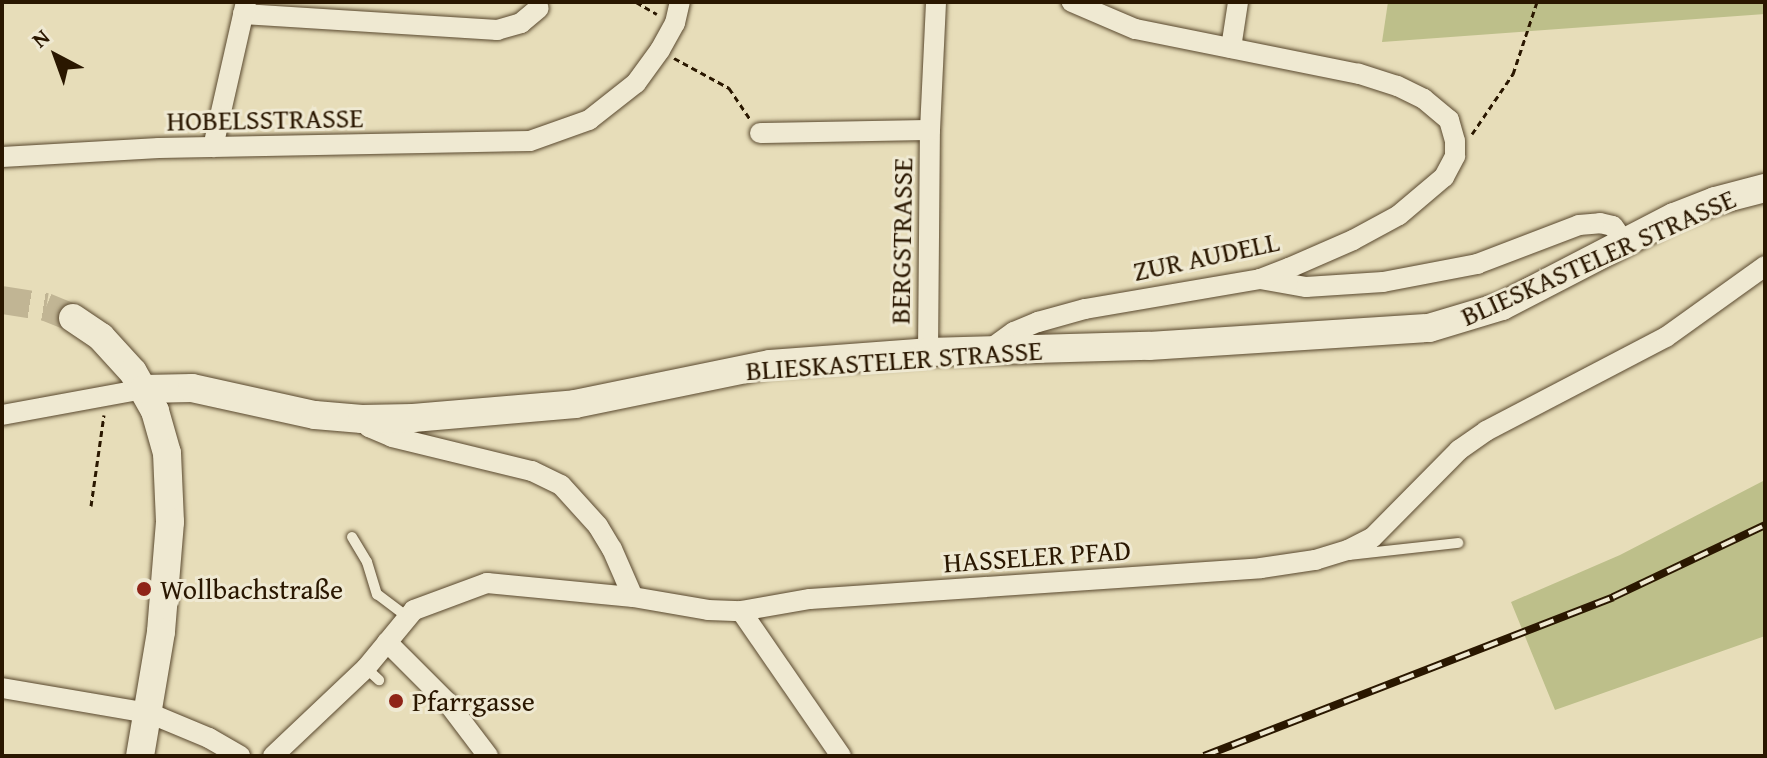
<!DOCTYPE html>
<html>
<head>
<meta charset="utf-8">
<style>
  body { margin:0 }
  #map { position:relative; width:1767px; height:758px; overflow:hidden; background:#e7ddb9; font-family:"Gentium Book Plus",serif }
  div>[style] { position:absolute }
  .green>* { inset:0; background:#bdbf8a }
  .secondary-tunnel>* { height:28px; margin-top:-14px; transform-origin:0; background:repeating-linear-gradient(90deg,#c1b594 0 28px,transparent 0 42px) }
  .path>* { height:3px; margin-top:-1.5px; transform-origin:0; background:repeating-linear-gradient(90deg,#2a1700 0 6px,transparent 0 10px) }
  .roads { filter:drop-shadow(0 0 2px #59482e) drop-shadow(0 0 2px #59482e) }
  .lane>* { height:10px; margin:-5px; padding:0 5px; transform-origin:5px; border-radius:5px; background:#efe9d2 }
  .street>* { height:20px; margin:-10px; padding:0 10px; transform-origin:10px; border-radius:10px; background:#efe9d2 }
  .secondary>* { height:28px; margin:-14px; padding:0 14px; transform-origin:14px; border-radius:14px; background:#efe9d2 }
  .rail>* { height:8px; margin-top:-4px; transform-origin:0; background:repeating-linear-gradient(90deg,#efe9d2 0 15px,#2a1700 0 30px); box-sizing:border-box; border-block:2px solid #2a1700 }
  .dots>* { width:22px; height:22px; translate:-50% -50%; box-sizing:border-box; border:4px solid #efe9d2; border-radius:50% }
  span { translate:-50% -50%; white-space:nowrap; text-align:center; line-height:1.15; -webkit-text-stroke:6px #efe9d2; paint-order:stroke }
  .street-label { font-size:28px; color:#2a1700 }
  .poi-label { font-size:28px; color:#2a1700 }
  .left { translate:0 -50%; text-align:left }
  .frame { position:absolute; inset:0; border:4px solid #2a1700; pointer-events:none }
  .north { position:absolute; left:16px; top:16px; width:80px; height:80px; -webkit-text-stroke:6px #efe9d2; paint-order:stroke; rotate:319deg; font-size:22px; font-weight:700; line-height:32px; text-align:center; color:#2a1700 }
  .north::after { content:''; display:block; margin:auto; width:28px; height:36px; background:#2a1700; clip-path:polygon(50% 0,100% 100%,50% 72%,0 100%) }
</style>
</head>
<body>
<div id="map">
  <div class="green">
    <div style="clip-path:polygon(1388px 2px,1765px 2px,1765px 14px,1382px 42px)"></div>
    <div style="clip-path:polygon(1765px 480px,1765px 636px,1555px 710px,1511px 602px,1620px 555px)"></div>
  </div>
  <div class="secondary-tunnel">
    <div style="left:2px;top:300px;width:45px;rotate:9deg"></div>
    <div style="left:46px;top:307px;width:29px;rotate:22deg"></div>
  </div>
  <div class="path">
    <div style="left:636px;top:2px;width:24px;rotate:30deg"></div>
    <div style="left:674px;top:58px;width:63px;rotate:28.6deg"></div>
    <div style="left:729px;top:88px;width:37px;rotate:56deg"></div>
    <div style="left:1472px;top:134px;width:73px;rotate:-55.7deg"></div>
    <div style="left:1513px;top:74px;width:76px;rotate:-71.6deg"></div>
    <div style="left:91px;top:506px;width:92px;rotate:-81.9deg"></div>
  </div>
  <div class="roads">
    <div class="lane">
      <div style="left:352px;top:537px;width:29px;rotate:59deg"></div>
      <div style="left:367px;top:562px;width:34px;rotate:73deg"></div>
      <div style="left:377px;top:594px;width:39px;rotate:37deg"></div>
      <div style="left:1349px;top:555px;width:110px;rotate:-6.3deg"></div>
      <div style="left:366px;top:668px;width:18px;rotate:43deg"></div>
    </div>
    <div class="street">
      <div style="left:243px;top:14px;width:255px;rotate:3.6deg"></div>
      <div style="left:497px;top:30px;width:25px;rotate:-16deg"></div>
      <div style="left:521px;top:23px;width:23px;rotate:-40deg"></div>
      <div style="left:1231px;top:48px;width:47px;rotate:-81.3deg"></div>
      <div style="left:760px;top:133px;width:170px;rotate:-1deg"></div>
      <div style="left:213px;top:147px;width:149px;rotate:-77.2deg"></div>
      <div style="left:2px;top:157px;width:157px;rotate:-3.3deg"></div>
      <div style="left:159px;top:148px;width:371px;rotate:-1.1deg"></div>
      <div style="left:530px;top:141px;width:63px;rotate:-19.6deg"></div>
      <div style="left:589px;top:120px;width:60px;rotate:-38.2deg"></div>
      <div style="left:636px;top:83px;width:41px;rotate:-54deg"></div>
      <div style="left:660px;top:50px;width:31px;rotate:-61deg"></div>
      <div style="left:675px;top:23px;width:22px;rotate:-77deg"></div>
      <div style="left:1260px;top:279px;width:47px;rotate:9.9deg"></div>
      <div style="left:1306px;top:287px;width:77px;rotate:-3.7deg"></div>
      <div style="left:1383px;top:282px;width:96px;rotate:-10.8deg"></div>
      <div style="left:1477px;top:264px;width:109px;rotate:-20.9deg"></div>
      <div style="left:1579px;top:225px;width:21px;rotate:-5deg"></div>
      <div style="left:1600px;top:223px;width:13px;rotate:13deg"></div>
      <div style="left:1613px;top:226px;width:19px;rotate:55deg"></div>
      <div style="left:928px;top:352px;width:222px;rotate:-89.5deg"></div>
      <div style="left:930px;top:130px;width:128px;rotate:-87.3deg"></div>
      <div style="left:986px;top:352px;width:34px;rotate:-36deg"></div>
      <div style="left:1014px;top:332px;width:26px;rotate:-23deg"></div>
      <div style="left:1038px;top:322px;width:49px;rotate:-15.5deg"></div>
      <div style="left:1085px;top:309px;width:178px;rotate:-9.7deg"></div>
      <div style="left:1260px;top:279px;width:31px;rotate:-21deg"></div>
      <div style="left:1289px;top:268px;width:70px;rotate:-23.6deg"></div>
      <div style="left:1353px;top:240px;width:52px;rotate:-28.5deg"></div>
      <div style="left:1399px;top:215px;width:59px;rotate:-40.2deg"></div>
      <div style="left:1444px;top:177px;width:24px;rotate:-62deg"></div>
      <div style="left:1455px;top:156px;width:15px;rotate:-90deg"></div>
      <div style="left:1455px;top:141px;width:22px;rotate:-106deg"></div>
      <div style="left:1449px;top:120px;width:33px;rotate:-140deg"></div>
      <div style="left:1424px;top:99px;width:30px;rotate:-154deg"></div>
      <div style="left:1397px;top:86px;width:40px;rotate:-162deg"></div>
      <div style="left:1359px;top:74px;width:228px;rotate:-168.6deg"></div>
      <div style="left:1135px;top:29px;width:69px;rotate:-156.8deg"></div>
      <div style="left:2px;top:415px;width:144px;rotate:-10.4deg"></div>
      <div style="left:362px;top:419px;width:11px;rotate:49deg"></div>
      <div style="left:369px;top:427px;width:25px;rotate:23deg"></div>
      <div style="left:392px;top:437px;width:144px;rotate:13.7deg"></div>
      <div style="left:532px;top:471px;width:32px;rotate:26deg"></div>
      <div style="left:561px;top:485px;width:55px;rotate:47.9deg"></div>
      <div style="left:598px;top:526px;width:27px;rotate:59deg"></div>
      <div style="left:612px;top:549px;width:52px;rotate:66.4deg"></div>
      <div style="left:741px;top:611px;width:176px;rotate:55.4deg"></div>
      <div style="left:387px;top:642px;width:85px;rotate:45deg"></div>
      <div style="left:447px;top:702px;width:68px;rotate:52.8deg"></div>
      <div style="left:2px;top:688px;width:149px;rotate:9.7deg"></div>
      <div style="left:149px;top:713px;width:65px;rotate:22.6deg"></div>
      <div style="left:209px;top:738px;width:36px;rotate:30deg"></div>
      <div style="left:273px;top:756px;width:128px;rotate:-43.4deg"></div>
      <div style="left:366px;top:668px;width:75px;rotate:-50.4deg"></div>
      <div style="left:414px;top:610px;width:78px;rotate:-20.3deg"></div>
      <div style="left:487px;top:583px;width:147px;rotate:5.5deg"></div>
      <div style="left:633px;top:597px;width:76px;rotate:9.8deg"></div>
      <div style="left:708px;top:610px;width:33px;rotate:2deg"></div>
      <div style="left:741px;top:611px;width:70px;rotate:-9.9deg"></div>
      <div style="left:810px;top:599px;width:452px;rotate:-3.9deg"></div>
      <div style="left:1261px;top:568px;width:55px;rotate:-8.4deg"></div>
      <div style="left:1315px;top:560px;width:34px;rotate:-17deg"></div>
      <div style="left:1348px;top:550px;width:27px;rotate:-27deg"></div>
      <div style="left:1372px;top:538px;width:124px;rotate:-45.3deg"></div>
      <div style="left:1459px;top:450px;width:33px;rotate:-35deg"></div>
      <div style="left:1486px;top:431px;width:203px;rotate:-27.6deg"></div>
      <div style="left:1666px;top:337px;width:122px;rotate:-35.6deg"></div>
    </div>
    <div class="secondary">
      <div style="left:73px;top:318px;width:34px;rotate:34deg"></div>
      <div style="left:101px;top:337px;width:47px;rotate:47.6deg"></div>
      <div style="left:133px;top:372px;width:45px;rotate:60.6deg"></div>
      <div style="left:155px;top:411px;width:44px;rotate:74.1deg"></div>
      <div style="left:167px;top:453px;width:69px;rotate:87.5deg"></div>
      <div style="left:170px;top:522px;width:110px;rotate:94.7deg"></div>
      <div style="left:161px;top:632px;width:126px;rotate:99.6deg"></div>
      <div style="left:144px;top:389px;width:48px;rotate:-1.2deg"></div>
      <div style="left:192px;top:388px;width:126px;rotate:12.4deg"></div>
      <div style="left:315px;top:415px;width:47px;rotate:4.9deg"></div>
      <div style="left:362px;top:419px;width:51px;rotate:-1.1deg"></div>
      <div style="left:413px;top:418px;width:163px;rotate:-4.9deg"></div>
      <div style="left:575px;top:404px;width:199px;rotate:-11.6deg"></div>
      <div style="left:770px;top:364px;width:158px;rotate:-4.3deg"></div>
      <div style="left:928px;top:352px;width:221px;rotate:-1.6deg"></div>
      <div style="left:1149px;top:346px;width:281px;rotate:-3.7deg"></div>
      <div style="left:1429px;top:328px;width:76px;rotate:-16.8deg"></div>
      <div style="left:1502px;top:306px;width:194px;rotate:-27.4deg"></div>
      <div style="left:1674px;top:217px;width:44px;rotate:-21.3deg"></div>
      <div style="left:1715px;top:201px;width:52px;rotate:-14.6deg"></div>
    </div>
  </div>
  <div class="rail">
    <div style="left:1204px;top:756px;width:439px;rotate:-21.2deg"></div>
    <div style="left:1613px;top:597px;width:168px;rotate:-25.3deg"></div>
  </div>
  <div class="dots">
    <div style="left:144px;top:589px;background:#8f2418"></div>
    <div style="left:396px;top:701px;background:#8f2418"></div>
  </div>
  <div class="street-label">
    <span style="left:265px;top:119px;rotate:-1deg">HOBELSSTRASSE</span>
    <span style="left:901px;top:241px;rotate:-89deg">BERGSTRASSE</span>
    <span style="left:1206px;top:256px;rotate:-12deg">ZUR AUDELL</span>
    <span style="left:1598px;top:257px;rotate:-24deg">BLIESKASTELER STRASSE</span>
    <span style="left:894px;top:360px;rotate:-4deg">BLIESKASTELER STRASSE</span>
    <span style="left:1037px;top:556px;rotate:-4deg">HASSELER PFAD</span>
  </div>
  <div class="poi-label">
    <span class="left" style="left:160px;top:589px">Wollbachstraße</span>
    <span class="left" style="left:412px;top:701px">Pfarrgasse</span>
  </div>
  <div class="frame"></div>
  <div class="north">N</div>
</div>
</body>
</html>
